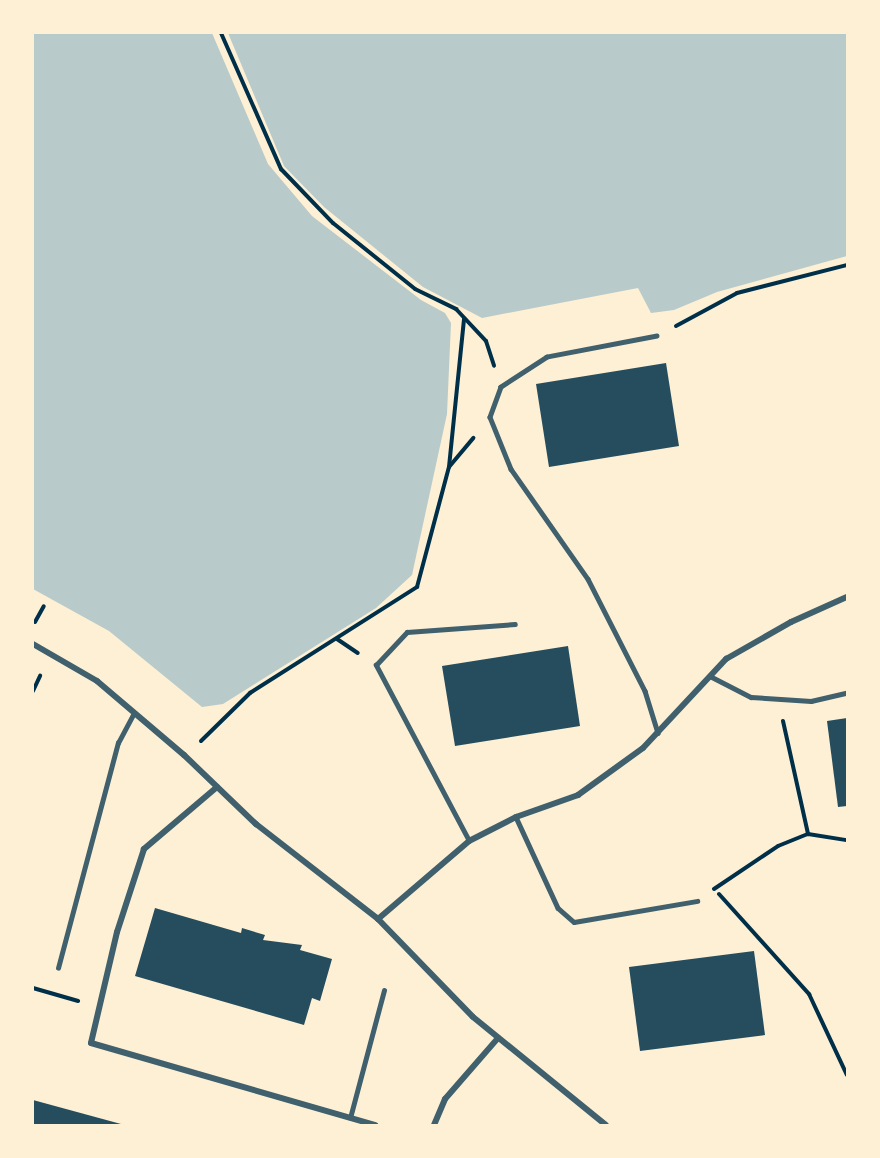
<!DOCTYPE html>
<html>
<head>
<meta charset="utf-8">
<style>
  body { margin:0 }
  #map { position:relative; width:880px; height:1158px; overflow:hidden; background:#fdf0d5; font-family:"PT Sans",sans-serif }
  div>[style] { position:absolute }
  .green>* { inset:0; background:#b9caca }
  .building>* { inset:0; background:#264d5e }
  .path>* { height:4px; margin:-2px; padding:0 2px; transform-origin:2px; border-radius:2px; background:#003049 }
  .service>* { height:4.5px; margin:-2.25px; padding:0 2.25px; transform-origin:2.25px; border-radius:2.25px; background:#3f606c }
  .minor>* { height:6px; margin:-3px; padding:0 3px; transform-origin:3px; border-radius:3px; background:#3f606c }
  span { translate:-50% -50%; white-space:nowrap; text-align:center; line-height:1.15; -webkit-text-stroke:5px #fdf0d5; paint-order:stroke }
  .frame { position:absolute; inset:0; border:34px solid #fdf0d5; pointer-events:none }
</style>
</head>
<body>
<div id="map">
  <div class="green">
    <div style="clip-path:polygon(33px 33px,212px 33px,268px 164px,312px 216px,421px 300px,445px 313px,451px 323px,447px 414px,412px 575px,376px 608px,223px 704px,202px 707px,109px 631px,33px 589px)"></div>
    <div style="clip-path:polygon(228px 33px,847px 33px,847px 256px,717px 292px,674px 310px,651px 313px,638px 288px,482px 318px,423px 287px,324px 207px,284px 166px)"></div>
  </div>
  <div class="building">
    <div style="clip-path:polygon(666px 363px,679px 446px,549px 467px,536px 384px)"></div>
    <div style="clip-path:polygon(568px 646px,580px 726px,455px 746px,442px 666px)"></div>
    <div style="clip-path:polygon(847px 718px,847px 806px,838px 807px,827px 721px)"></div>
    <div style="clip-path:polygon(155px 908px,241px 933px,242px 928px,265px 935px,263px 940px,302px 945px,300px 950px,332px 959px,320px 1001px,312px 998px,304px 1025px,135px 976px)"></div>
    <div style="clip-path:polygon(754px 951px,765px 1035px,640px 1051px,629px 967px)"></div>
    <div style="clip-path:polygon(33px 1100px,121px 1124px,121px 1125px,33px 1125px)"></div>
  </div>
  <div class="path">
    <div style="left:221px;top:33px;width:149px;rotate:66.2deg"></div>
    <div style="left:281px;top:169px;width:75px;rotate:46.1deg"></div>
    <div style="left:333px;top:223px;width:105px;rotate:38.8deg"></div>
    <div style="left:415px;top:289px;width:46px;rotate:26deg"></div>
    <div style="left:456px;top:309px;width:44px;rotate:46.8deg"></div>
    <div style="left:486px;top:341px;width:26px;rotate:72deg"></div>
    <div style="left:676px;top:326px;width:69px;rotate:-28.4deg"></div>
    <div style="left:737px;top:293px;width:114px;rotate:-14.3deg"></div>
    <div style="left:449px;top:467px;width:149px;rotate:-84.2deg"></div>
    <div style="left:35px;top:622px;width:18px;rotate:-61deg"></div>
    <div style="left:337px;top:639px;width:25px;rotate:34deg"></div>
    <div style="left:33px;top:691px;width:17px;rotate:-65deg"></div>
    <div style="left:783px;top:721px;width:116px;rotate:77.5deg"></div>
    <div style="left:201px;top:741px;width:69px;rotate:-44.4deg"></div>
    <div style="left:250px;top:693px;width:198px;rotate:-32.4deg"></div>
    <div style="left:417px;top:587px;width:124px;rotate:-75.1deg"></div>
    <div style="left:449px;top:467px;width:38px;rotate:-50deg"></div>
    <div style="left:714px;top:889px;width:77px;rotate:-33.9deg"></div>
    <div style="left:778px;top:846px;width:32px;rotate:-22deg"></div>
    <div style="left:808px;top:834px;width:39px;rotate:9deg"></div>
    <div style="left:719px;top:894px;width:135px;rotate:48deg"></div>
    <div style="left:809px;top:994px;width:89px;rotate:64.9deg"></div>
    <div style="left:33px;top:988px;width:47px;rotate:16.1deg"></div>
  </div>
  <div class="service">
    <div style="left:657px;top:336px;width:112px;rotate:169.2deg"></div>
    <div style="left:547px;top:357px;width:55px;rotate:146.9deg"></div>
    <div style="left:501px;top:387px;width:32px;rotate:110deg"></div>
    <div style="left:490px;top:417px;width:56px;rotate:68deg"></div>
    <div style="left:511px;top:469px;width:134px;rotate:55deg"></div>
    <div style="left:588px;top:579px;width:126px;rotate:63deg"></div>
    <div style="left:645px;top:691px;width:44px;rotate:72.8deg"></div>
    <div style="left:710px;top:676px;width:46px;rotate:27.1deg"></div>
    <div style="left:751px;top:697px;width:60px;rotate:3.8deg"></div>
    <div style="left:811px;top:701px;width:37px;rotate:-13deg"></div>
    <div style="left:516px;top:817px;width:100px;rotate:65.2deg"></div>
    <div style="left:558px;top:908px;width:21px;rotate:41deg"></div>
    <div style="left:574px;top:922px;width:125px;rotate:-9.7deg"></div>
    <div style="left:469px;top:841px;width:199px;rotate:-117.9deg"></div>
    <div style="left:376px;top:665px;width:45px;rotate:-46.8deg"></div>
    <div style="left:407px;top:632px;width:108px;rotate:-4.2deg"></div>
    <div style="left:58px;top:968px;width:233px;rotate:-75.1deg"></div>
    <div style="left:118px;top:743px;width:34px;rotate:-62deg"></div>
    <div style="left:350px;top:1118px;width:132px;rotate:-75.1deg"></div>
  </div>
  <div class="minor">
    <div style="left:33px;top:644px;width:74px;rotate:30deg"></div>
    <div style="left:97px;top:681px;width:114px;rotate:40.4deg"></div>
    <div style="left:184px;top:755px;width:100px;rotate:43.8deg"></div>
    <div style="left:256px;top:824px;width:155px;rotate:37.9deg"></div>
    <div style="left:378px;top:919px;width:136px;rotate:45.9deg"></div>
    <div style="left:473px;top:1017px;width:171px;rotate:39.1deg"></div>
    <div style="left:217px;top:787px;width:96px;rotate:139.7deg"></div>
    <div style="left:144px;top:849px;width:87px;rotate:108deg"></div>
    <div style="left:117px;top:932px;width:114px;rotate:103.2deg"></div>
    <div style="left:91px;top:1043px;width:296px;rotate:16.1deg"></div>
    <div style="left:378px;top:919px;width:120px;rotate:-40.6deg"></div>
    <div style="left:469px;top:841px;width:53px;rotate:-27.1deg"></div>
    <div style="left:516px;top:817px;width:66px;rotate:-19.5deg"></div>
    <div style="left:578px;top:795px;width:80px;rotate:-35.9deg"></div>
    <div style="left:643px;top:748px;width:122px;rotate:-47deg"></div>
    <div style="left:726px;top:659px;width:75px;rotate:-29.6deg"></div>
    <div style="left:791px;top:622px;width:61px;rotate:-24.1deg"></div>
    <div style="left:434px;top:1125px;width:28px;rotate:-67deg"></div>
    <div style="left:445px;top:1099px;width:81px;rotate:-49deg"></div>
  </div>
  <div class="frame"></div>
</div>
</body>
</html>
